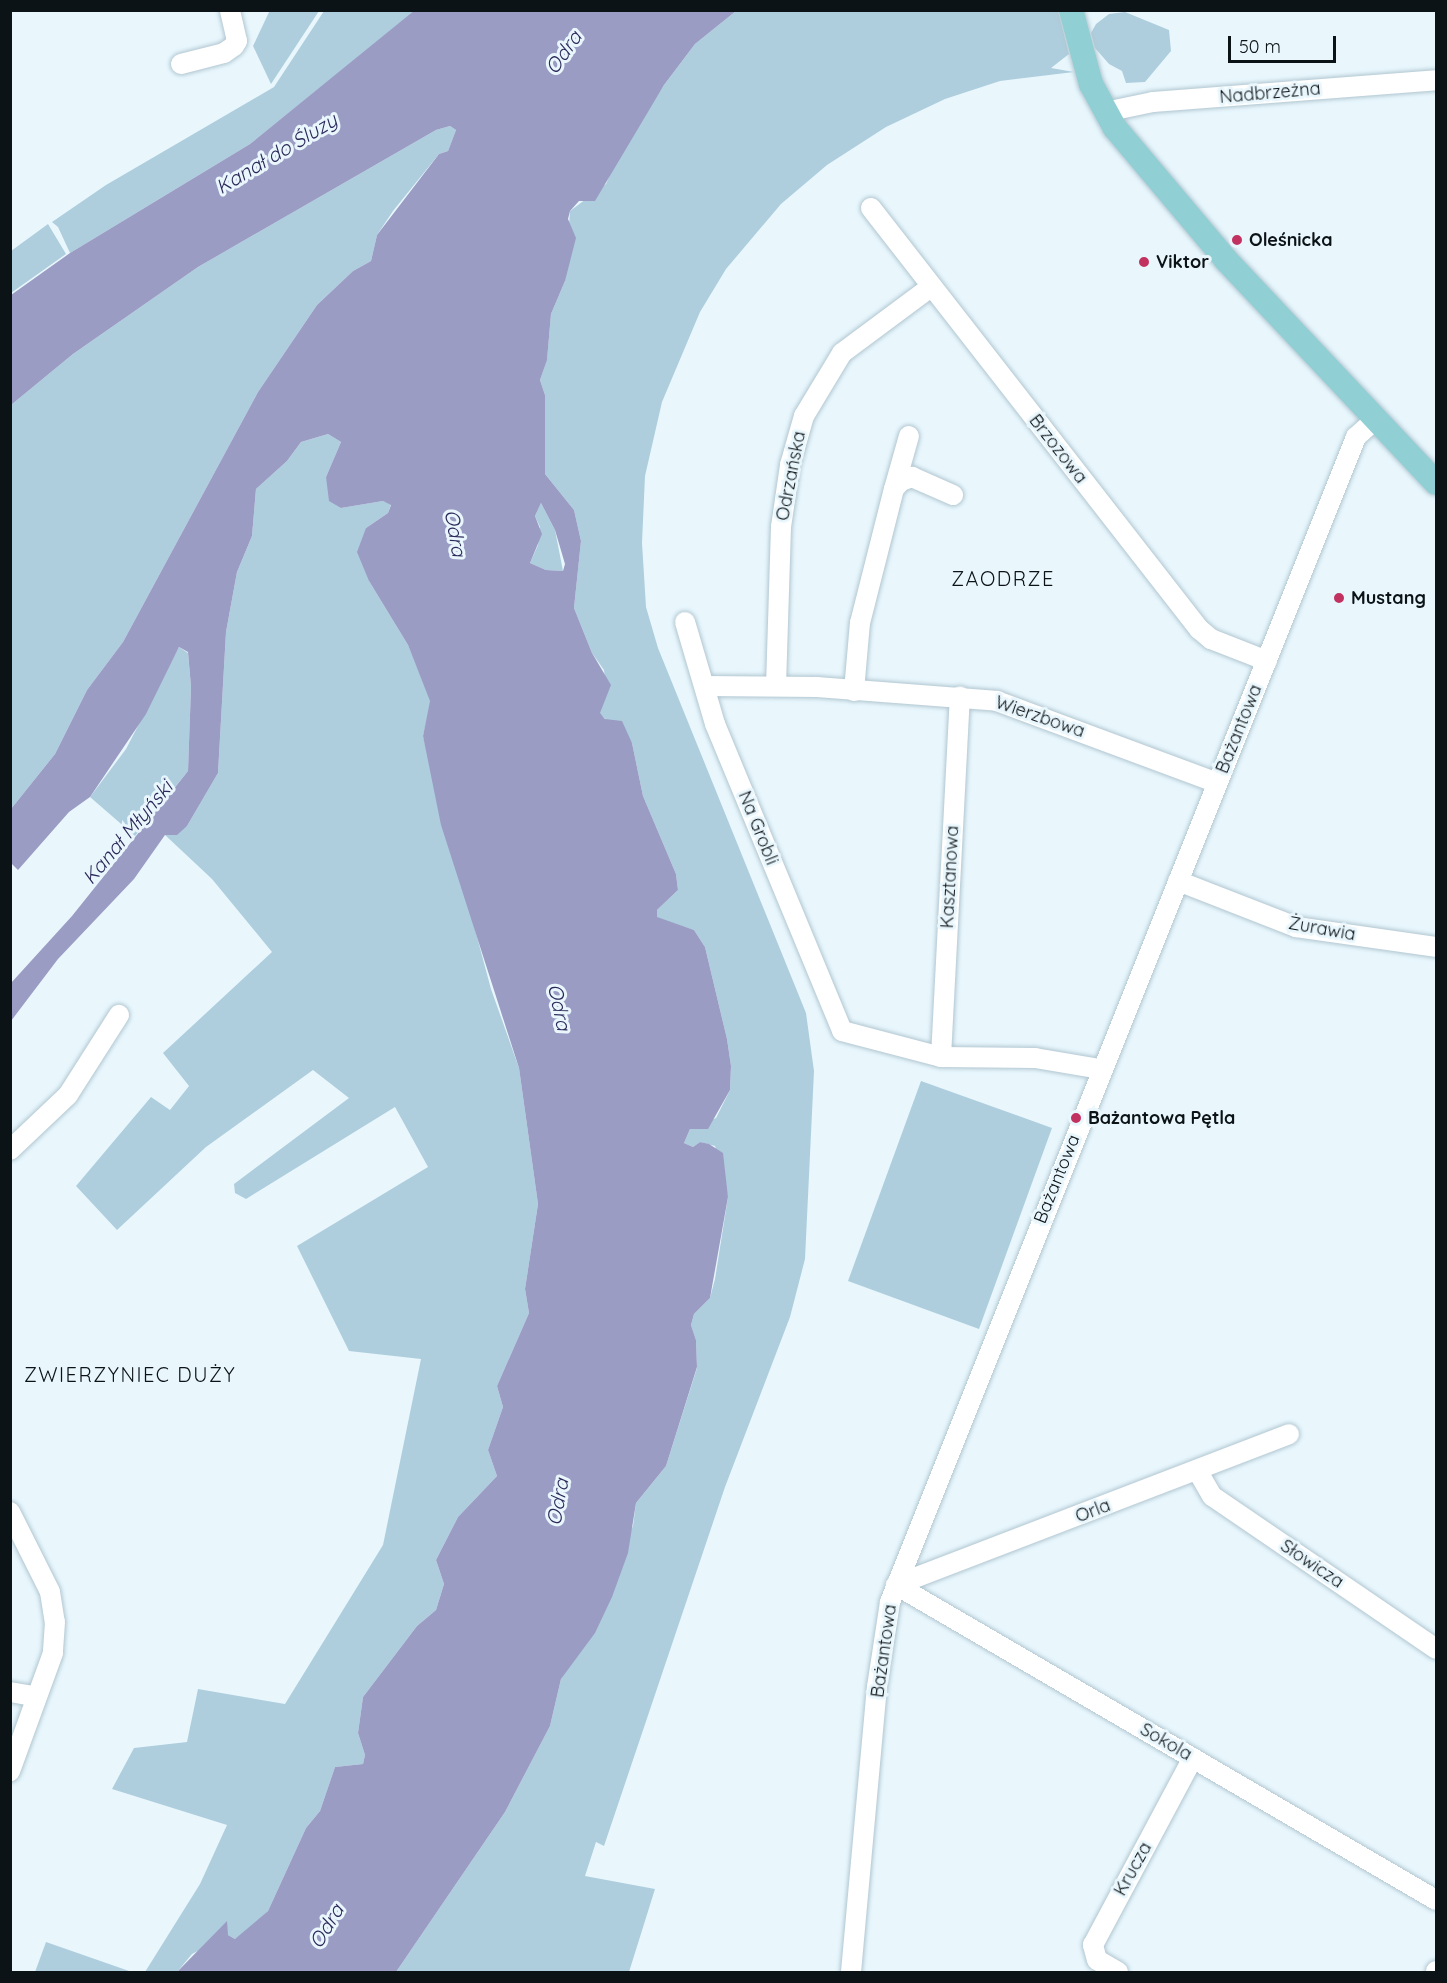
<!DOCTYPE html>
<html>
<head>
<meta charset="utf-8">
<style>
  body { margin:0 }
  #map { position:relative; width:1447px; height:1983px; overflow:hidden; background:#e9f7fd; font-family:Quicksand,sans-serif }
  div>[style] { position:absolute }
  .green>* { inset:0; background:#aecede }
  .water>* { inset:0; background:#9b9cc3 }
  .roads { filter:drop-shadow(0 0 2px #b1c6d1) drop-shadow(0 0 2px #b1c6d1) }
  .minor>* { height:20px; margin:-10px; padding:0 10px; transform-origin:10px; border-radius:10px; background:#fff }
  .major>* { height:24px; margin:-12px; padding:0 12px; transform-origin:12px; border-radius:12px; background:#90cfd3 }
  .dots>* { width:16px; height:16px; translate:-50% -50%; box-sizing:border-box; border:3px solid #e9f7fd; border-radius:50% }
  span { translate:-50% -50%; white-space:nowrap; text-align:center; line-height:1.15; -webkit-text-stroke:6px #e9f7fd; paint-order:stroke }
  .street-label { font-size:18px; color:#0c1317 }
  .poi-label { font-size:18px; color:#0c1317; font-weight:700 }
  .left { translate:0 -50%; text-align:left }
  .water-label { font-size:20px; color:#2c285a; font-style:italic }
  .neighbourhood-label { font-size:20px; color:#0c1317; letter-spacing:1.5px }
  .frame { position:absolute; inset:0; border:12px solid #0c1317; pointer-events:none }
  .scale { position:absolute; left:1228px; top:36px; width:108px; height:27px; box-sizing:border-box; border:3px solid #0c1317; border-top:0; padding-left:8px; font-size:18px; line-height:21px; white-space:nowrap; color:#0c1317; -webkit-text-stroke:4px #e9f7fd; paint-order:stroke }
</style>
</head>
<body>
<div id="map">
  <div class="green">
    <div style="clip-path:polygon(270px 10px,319px 11px,271px 84px,253px 46px)"></div>
    <div style="clip-path:polygon(324px 11px,415px 11px,250px 144px,70px 253px,58px 227px,52px 222px,106px 185px,274px 87px)"></div>
    <div style="clip-path:polygon(736px 11px,1058px 11px,1069px 54px,1051px 68px,1074px 72px,1000px 81px,945px 99px,886px 127px,827px 165px,781px 204px,726px 269px,700px 312px,662px 402px,645px 476px,642px 543px,646px 607px,658px 648px,806px 1013px,814px 1071px,805px 1259px,790px 1317px,725px 1487px,604px 1846px,596px 1842px,585px 1876px,655px 1889px,629px 1972px,396px 1972px,505px 1812px,550px 1726px,561px 1679px,633px 1526px,636px 1503px,666px 1466px,697px 1368px,696px 1340px,691px 1325px,694px 1314px,710px 1298px,715px 1279px,728px 1197px,715px 1146px,700px 1142px,693px 1147px,684px 1143px,690px 1129px,716px 1118px,730px 1090px,731px 1066px,727px 1039px,705px 947px,694px 930px,657px 918px,657px 910px,678px 890px,676px 874px,643px 796px,632px 743px,599px 713px,607px 694px,604px 670px,592px 653px,574px 608px,581px 541px,574px 510px,545px 474px,545px 395px,540px 380px,547px 359px,551px 314px,565px 281px,570px 211px,606px 184px,618px 157px,664px 85px,695px 44px)"></div>
    <div style="clip-path:polygon(1125px 12px,1169px 30px,1171px 51px,1145px 82px,1126px 83px,1122px 71px,1109px 64px,1095px 48px,1091px 33px,1096px 24px,1109px 14px)"></div>
    <div style="clip-path:polygon(450px 126px,456px 130px,448px 151px,439px 154px,393px 211px,377px 235px,371px 261px,353px 271px,317px 305px,258px 392px,123px 642px,87px 690px,55px 754px,11px 809px,11px 405px,73px 354px,198px 267px,436px 130px)"></div>
    <div style="clip-path:polygon(48px 224px,66px 254px,11px 293px,11px 251px)"></div>
    <div style="clip-path:polygon(328px 434px,341px 442px,326px 477px,341px 508px,383px 501px,391px 504px,388px 513px,366px 528px,369px 581px,408px 645px,431px 701px,423px 736px,491px 989px,519px 1068px,538px 1204px,525px 1289px,529px 1313px,497px 1386px,503px 1407px,488px 1450px,497px 1476px,458px 1517px,436px 1560px,444px 1584px,436px 1610px,417px 1626px,363px 1697px,358px 1733px,365px 1755px,363px 1764px,335px 1767px,320px 1811px,306px 1828px,268px 1911px,244px 1934px,235px 1939px,228px 1935px,192px 1954px,177px 1972px,145px 1972px,200px 1884px,227px 1825px,112px 1789px,134px 1748px,187px 1742px,198px 1689px,285px 1704px,383px 1545px,421px 1359px,349px 1351px,297px 1246px,428px 1167px,395px 1107px,246px 1199px,235px 1193px,234px 1184px,349px 1098px,313px 1070px,206px 1147px,117px 1230px,76px 1186px,151px 1097px,170px 1110px,189px 1086px,163px 1053px,272px 952px,212px 879px,165px 835px,187px 826px,218px 773px,226px 632px,237px 572px,252px 536px,256px 489px,287px 461px,301px 442px)"></div>
    <div style="clip-path:polygon(541px 503px,555px 530px,563px 571px,546px 570px,530px 563px,538px 545px,540px 527px,535px 516px)"></div>
    <div style="clip-path:polygon(179px 647px,188px 653px,191px 687px,188px 771px,135px 836px,90px 797px,126px 749px)"></div>
    <div style="clip-path:polygon(921px 1081px,1052px 1128px,979px 1329px,848px 1281px)"></div>
    <div style="clip-path:polygon(46px 1942px,132px 1972px,35px 1972px)"></div>
  </div>
  <div class="water">
    <div style="clip-path:polygon(evenodd,415px 10px,736px 11px,695px 44px,664px 85px,595px 201px,579px 201px,570px 211px,568px 219px,576px 238px,565px 281px,551px 314px,547px 360px,540px 380px,545px 395px,545px 474px,574px 510px,581px 541px,574px 608px,592px 653px,611px 685px,600px 713px,605px 719px,622px 721px,632px 743px,643px 796px,676px 874px,678px 890px,657px 910px,657px 917px,694px 930px,705px 947px,727px 1039px,731px 1066px,730px 1090px,708px 1129px,690px 1129px,684px 1143px,693px 1147px,700px 1142px,709px 1144px,723px 1153px,728px 1197px,710px 1298px,694px 1314px,691px 1325px,696px 1340px,697px 1367px,666px 1466px,636px 1503px,628px 1553px,612px 1597px,595px 1633px,561px 1679px,550px 1726px,505px 1812px,396px 1972px,177px 1972px,227px 1921px,228px 1935px,235px 1939px,268px 1911px,306px 1828px,320px 1811px,335px 1767px,363px 1764px,365px 1755px,358px 1733px,363px 1697px,417px 1626px,436px 1610px,444px 1584px,436px 1560px,458px 1517px,497px 1476px,488px 1450px,503px 1407px,497px 1386px,529px 1313px,525px 1289px,538px 1204px,519px 1068px,441px 825px,423px 736px,430px 701px,408px 645px,369px 581px,357px 552px,366px 528px,388px 513px,391px 505px,383px 501px,341px 508px,329px 501px,326px 477px,341px 442px,328px 434px,301px 442px,287px 461px,256px 489px,252px 536px,237px 572px,226px 632px,218px 773px,187px 826px,177px 835px,165px 835px,134px 879px,58px 959px,11px 1021px,11px 983px,72px 916px,188px 771px,191px 687px,188px 652px,179px 647px,146px 714px,90px 797px,69px 812px,18px 870px,11px 863px,11px 809px,55px 754px,87px 690px,123px 642px,258px 392px,317px 305px,353px 271px,371px 261px,377px 235px,439px 154px,448px 151px,456px 130px,450px 126px,436px 130px,198px 267px,73px 354px,11px 405px,11px 295px,70px 253px,250px 144px,415px 10px,541px 503px,555px 530px,565px 564px,563px 571px,546px 570px,530px 563px,542px 534px,535px 516px,541px 503px)"></div>
  </div>
  <div class="roads">
    <div class="minor">
      <div style="left:181px;top:64px;width:44px;rotate:-14.3deg"></div>
      <div style="left:224px;top:53px;width:12px;rotate:-35deg"></div>
      <div style="left:234px;top:46px;width:6px;rotate:-59deg"></div>
      <div style="left:237px;top:41px;width:32px;rotate:-103deg"></div>
      <div style="left:1105px;top:112px;width:49px;rotate:-11.8deg"></div>
      <div style="left:1153px;top:102px;width:284px;rotate:-4.4deg"></div>
      <div style="left:871px;top:208px;width:534px;rotate:52.08deg"></div>
      <div style="left:1199px;top:629px;width:16px;rotate:40deg"></div>
      <div style="left:1211px;top:639px;width:60px;rotate:21.4deg"></div>
      <div style="left:894px;top:489px;width:55px;rotate:-74.2deg"></div>
      <div style="left:685px;top:622px;width:106px;rotate:73.6deg"></div>
      <div style="left:715px;top:724px;width:332px;rotate:67.5deg"></div>
      <div style="left:842px;top:1031px;width:102px;rotate:14.7deg"></div>
      <div style="left:941px;top:1057px;width:94px;rotate:0.6deg"></div>
      <div style="left:1035px;top:1058px;width:66px;rotate:9.6deg"></div>
      <div style="left:705px;top:686px;width:112px;rotate:0.5deg"></div>
      <div style="left:817px;top:687px;width:181px;rotate:4.4deg"></div>
      <div style="left:997px;top:701px;width:235px;rotate:20.4deg"></div>
      <div style="left:776px;top:686px;width:159px;rotate:-88.2deg"></div>
      <div style="left:781px;top:527px;width:63px;rotate:-81.7deg"></div>
      <div style="left:790px;top:465px;width:51px;rotate:-74.1deg"></div>
      <div style="left:804px;top:416px;width:74px;rotate:-58.9deg"></div>
      <div style="left:842px;top:353px;width:111px;rotate:-36.6deg"></div>
      <div style="left:854px;top:691px;width:68px;rotate:-85deg"></div>
      <div style="left:860px;top:623px;width:138px;rotate:-75.8deg"></div>
      <div style="left:894px;top:489px;width:11px;rotate:-49deg"></div>
      <div style="left:901px;top:481px;width:12px;rotate:-20deg"></div>
      <div style="left:912px;top:477px;width:45px;rotate:23.7deg"></div>
      <div style="left:1178px;top:881px;width:127px;rotate:21.3deg"></div>
      <div style="left:1296px;top:927px;width:141px;rotate:8.1deg"></div>
      <div style="left:941px;top:1057px;width:361px;rotate:-87deg"></div>
      <div style="left:10px;top:1150px;width:80px;rotate:-43.5deg"></div>
      <div style="left:68px;top:1095px;width:95px;rotate:-57.5deg"></div>
      <div style="left:1197px;top:1470px;width:30px;rotate:60deg"></div>
      <div style="left:1212px;top:1496px;width:271px;rotate:34.3deg"></div>
      <div style="left:10px;top:1512px;width:89px;rotate:63.4deg"></div>
      <div style="left:50px;top:1592px;width:30px;rotate:81deg"></div>
      <div style="left:55px;top:1622px;width:31px;rotate:94deg"></div>
      <div style="left:53px;top:1653px;width:126px;rotate:110deg"></div>
      <div style="left:896px;top:1585px;width:625px;rotate:30.26deg"></div>
      <div style="left:896px;top:1585px;width:421px;rotate:-21deg"></div>
      <div style="left:10px;top:1692px;width:27px;rotate:10deg"></div>
      <div style="left:851px;top:1972px;width:286px;rotate:-84.8deg"></div>
      <div style="left:877px;top:1687px;width:86px;rotate:-81.3deg"></div>
      <div style="left:890px;top:1602px;width:1255px;rotate:-68.2deg"></div>
      <div style="left:1356px;top:437px;width:27px;rotate:-42deg"></div>
      <div style="left:1118px;top:1972px;width:24px;rotate:-150deg"></div>
      <div style="left:1097px;top:1960px;width:16px;rotate:-105deg"></div>
      <div style="left:1093px;top:1945px;width:212px;rotate:-61.9deg"></div>
      <div style="left:1436px;top:1972px;width:1px;rotate:-90deg"></div>
    </div>
    <div class="major">
      <div style="left:1071px;top:10px;width:77px;rotate:74.9deg"></div>
      <div style="left:1091px;top:84px;width:50px;rotate:61.4deg"></div>
      <div style="left:1115px;top:128px;width:172px;rotate:49.9deg"></div>
      <div style="left:1226px;top:260px;width:306px;rotate:46.7deg"></div>
    </div>
  </div>
  <div class="dots">
    <div style="left:1237px;top:240px;background:#c13260"></div>
    <div style="left:1144px;top:262px;background:#c13260"></div>
    <div style="left:1339px;top:598px;background:#c13260"></div>
    <div style="left:1076px;top:1118px;background:#c13260"></div>
  </div>
  <div class="street-label">
    <span style="left:1270px;top:93px;rotate:-5deg">Nadbrzeżna</span>
    <span style="left:1058px;top:449px;rotate:52deg">Brzozowa</span>
    <span style="left:791px;top:476px;rotate:-79deg">Odrzańska</span>
    <span style="left:1040px;top:717px;rotate:19deg">Wierzbowa</span>
    <span style="left:1239px;top:729px;rotate:-68deg">Bażantowa</span>
    <span style="left:758px;top:828px;rotate:68deg">Na Grobli</span>
    <span style="left:950px;top:877px;rotate:-87deg">Kasztanowa</span>
    <span style="left:1322px;top:929px;rotate:10deg">Żurawia</span>
    <span style="left:1057px;top:1179px;rotate:-68deg">Bażantowa</span>
    <span style="left:1093px;top:1511px;rotate:-21deg">Orla</span>
    <span style="left:1312px;top:1564px;rotate:34deg">Słowicza</span>
    <span style="left:884px;top:1651px;rotate:-82deg">Bażantowa</span>
    <span style="left:1166px;top:1742px;rotate:30deg">Sokola</span>
    <span style="left:1133px;top:1869px;rotate:-61deg">Krucza</span>
  </div>
  <div class="poi-label">
    <span class="left" style="left:1249px;top:240px">Oleśnicka</span>
    <span class="left" style="left:1156px;top:262px">Viktor</span>
    <span class="left" style="left:1351px;top:598px">Mustang</span>
    <span class="left" style="left:1088px;top:1118px">Bażantowa Pętla</span>
  </div>
  <div class="water-label">
    <span style="left:563px;top:52px;rotate:-55deg">Odra</span>
    <span style="left:276px;top:153px;rotate:-31deg">Kanał do Śluzy</span>
    <span style="left:456px;top:533px;rotate:80deg">Odra</span>
    <span style="left:127px;top:832px;rotate:-50deg">Kanał Młyński</span>
    <span style="left:560px;top:1007px;rotate:78deg">Odra</span>
    <span style="left:557px;top:1502px;rotate:-80deg">Odra</span>
    <span style="left:326px;top:1926px;rotate:-59deg">Odra</span>
  </div>
  <div class="neighbourhood-label">
    <span style="left:1003px;top:578px">ZAODRZE</span>
    <span style="left:130px;top:1374px">ZWIERZYNIEC DUŻY</span>
  </div>
  <div class="frame"></div>
  <div class="scale">50 m</div>
</div>
</body>
</html>
